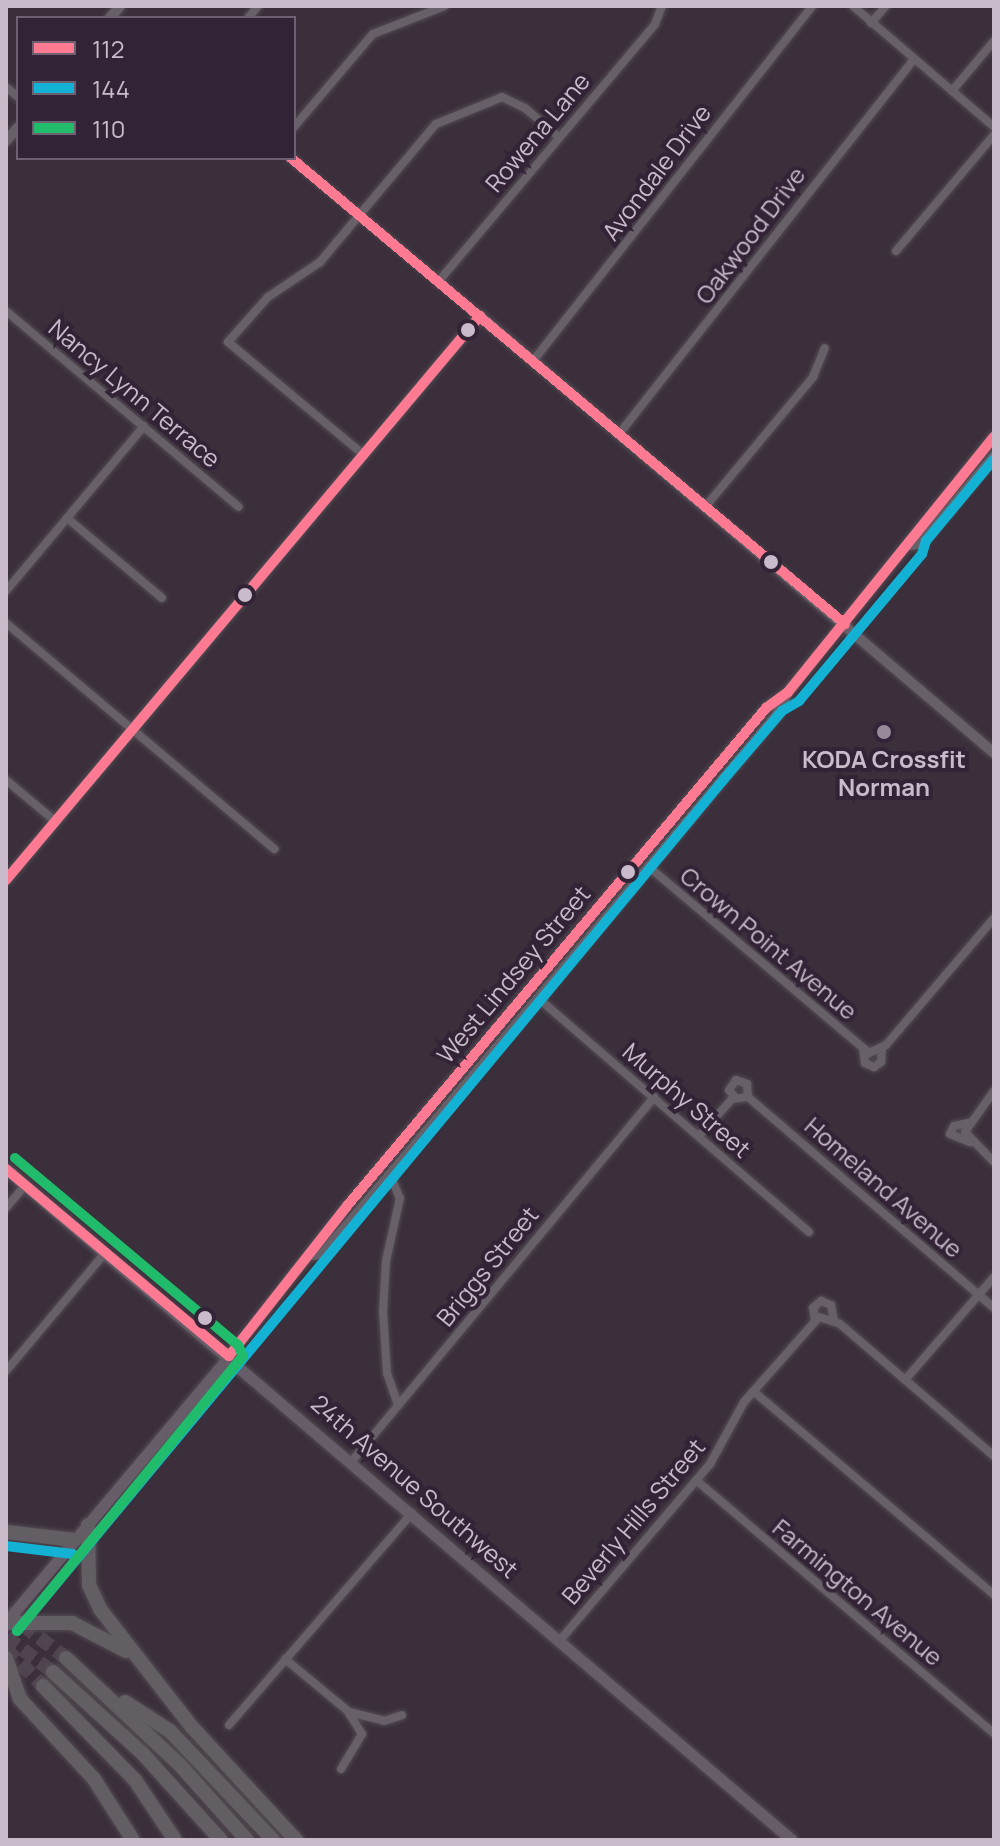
<!DOCTYPE html>
<html>
<head>
<meta charset="utf-8">
<style>
  body { margin:0 }
  #map { position:relative; width:1000px; height:1846px; overflow:hidden; background:#3a2f3b; font-family:Manrope,sans-serif }
  div>[style] { position:absolute }
  .motorway-tunnel>* { height:14px; margin-top:-7px; transform-origin:0; background:repeating-linear-gradient(90deg,#4f4450 0 14px,transparent 0 21px) }
  .roads { filter:drop-shadow(0 0 2px #534b53) drop-shadow(0 0 2px #534b53) }
  .minor>* { height:8px; margin:-4px; padding:0 4px; transform-origin:4px; border-radius:4px; background:#686068 }
  .tertiary>* { height:10px; margin:-5px; padding:0 5px; transform-origin:5px; border-radius:5px; background:#686068 }
  .secondary>* { height:11px; margin:-5.5px; padding:0 5.5px; transform-origin:5.5px; border-radius:5.5px; background:#675d68 }
  .motorway>* { height:14px; margin:-7px; padding:0 7px; transform-origin:7px; border-radius:7px; background:#635e63 }
  .bus-1>* { height:10px; margin:-5px; padding:0 5px; transform-origin:5px; border-radius:5px; background:#fe7a93 }
  .bus-2>* { height:10px; margin:-5px; padding:0 5px; transform-origin:5px; border-radius:5px; background:#13b2d5 }
  .bus-3>* { height:10px; margin:-5px; padding:0 5px; transform-origin:5px; border-radius:5px; background:#20bc6c }
  .dots>* { width:22px; height:22px; translate:-50% -50%; box-sizing:border-box; border:4px solid #332336; border-radius:50% }
  span { translate:-50% -50%; white-space:nowrap; text-align:center; line-height:1.15; -webkit-text-stroke:8px #332336; paint-order:stroke }
  .street-label { font-size:24px; color:#c9bbca }
  .poi-label { font-size:24px; color:#c9bbca; font-weight:700 }
  .frame { position:absolute; inset:0; border:8px solid #c9bbca; pointer-events:none }
  .legend { position:absolute; left:16px; top:16px; width:280px; height:144px; box-sizing:border-box; background:#332336; border:2px solid #6f6071; margin:0; padding:10px 14px; list-style:none; font-size:24px; color:#c9bbca }
  .legend li { display:flex; align-items:center; gap:16px; height:40px }
  .legend b { width:40px; border:2px solid #6f6071 }
</style>
</head>
<body>
<div id="map">
  <div class="motorway-tunnel">
    <div style="left:6px;top:1612px;width:76px;rotate:37.5deg"></div>
    <div style="left:6px;top:1637px;width:59px;rotate:36.7deg"></div>
    <div style="left:6px;top:1649px;width:52px;rotate:45deg"></div>
  </div>
  <div class="roads">
    <div class="minor">
      <div style="left:853px;top:6px;width:186px;rotate:40.6deg"></div>
      <div style="left:248px;top:18px;width:16px;rotate:-50deg"></div>
      <div style="left:871px;top:23px;width:23px;rotate:-49deg"></div>
      <div style="left:6px;top:87px;width:16px;rotate:40deg"></div>
      <div style="left:952px;top:91px;width:65px;rotate:-50deg"></div>
      <div style="left:294px;top:127px;width:122px;rotate:-49.7deg"></div>
      <div style="left:373px;top:34px;width:77px;rotate:-21.3deg"></div>
      <div style="left:291px;top:158px;width:246px;rotate:39.9deg"></div>
      <div style="left:896px;top:251px;width:152px;rotate:-49.8deg"></div>
      <div style="left:438px;top:282px;width:337px;rotate:-49.9deg"></div>
      <div style="left:655px;top:24px;width:19px;rotate:-69deg"></div>
      <div style="left:6px;top:311px;width:304px;rotate:40.1deg"></div>
      <div style="left:533px;top:361px;width:452px;rotate:-51.8deg"></div>
      <div style="left:619px;top:434px;width:476px;rotate:-51.8deg"></div>
      <div style="left:364px;top:455px;width:177px;rotate:-140.3deg"></div>
      <div style="left:228px;top:342px;width:60px;rotate:-48.4deg"></div>
      <div style="left:268px;top:297px;width:63px;rotate:-33.9deg"></div>
      <div style="left:320px;top:262px;width:180px;rotate:-50deg"></div>
      <div style="left:436px;top:124px;width:71px;rotate:-22.2deg"></div>
      <div style="left:502px;top:97px;width:25px;rotate:26deg"></div>
      <div style="left:525px;top:108px;width:45px;rotate:40.5deg"></div>
      <div style="left:706px;top:506px;width:168px;rotate:-50.3deg"></div>
      <div style="left:813px;top:377px;width:31px;rotate:-68deg"></div>
      <div style="left:67px;top:518px;width:124px;rotate:40.1deg"></div>
      <div style="left:6px;top:591px;width:215px;rotate:-50.1deg"></div>
      <div style="left:6px;top:623px;width:351px;rotate:40.1deg"></div>
      <div style="left:6px;top:780px;width:64px;rotate:39.9deg"></div>
      <div style="left:649px;top:867px;width:288px;rotate:40.2deg"></div>
      <div style="left:869px;top:1053px;width:19px;rotate:-25deg"></div>
      <div style="left:886px;top:1045px;width:167px;rotate:-49.6deg"></div>
      <div style="left:538px;top:998px;width:358px;rotate:40.8deg"></div>
      <div style="left:863px;top:1049px;width:14px;rotate:82deg"></div>
      <div style="left:865px;top:1063px;width:10px;rotate:24deg"></div>
      <div style="left:874px;top:1067px;width:9px;rotate:-36deg"></div>
      <div style="left:881px;top:1062px;width:13px;rotate:-86deg"></div>
      <div style="left:994px;top:1091px;width:50px;rotate:125.3deg"></div>
      <div style="left:965px;top:1132px;width:42px;rotate:46deg"></div>
      <div style="left:735px;top:1097px;width:9px;rotate:-131deg"></div>
      <div style="left:729px;top:1090px;width:12px;rotate:-55deg"></div>
      <div style="left:736px;top:1080px;width:12px;rotate:20deg"></div>
      <div style="left:747px;top:1084px;width:13px;rotate:86deg"></div>
      <div style="left:968px;top:1123px;width:14px;rotate:168deg"></div>
      <div style="left:954px;top:1126px;width:9px;rotate:117deg"></div>
      <div style="left:950px;top:1134px;width:22px;rotate:22deg"></div>
      <div style="left:699px;top:1136px;width:50px;rotate:-48.3deg"></div>
      <div style="left:732px;top:1099px;width:16px;rotate:-7deg"></div>
      <div style="left:748px;top:1097px;width:324px;rotate:40.6deg"></div>
      <div style="left:390px;top:1175px;width:25px;rotate:67deg"></div>
      <div style="left:400px;top:1198px;width:65px;rotate:102.5deg"></div>
      <div style="left:386px;top:1261px;width:50px;rotate:93.4deg"></div>
      <div style="left:383px;top:1311px;width:62px;rotate:86.3deg"></div>
      <div style="left:387px;top:1373px;width:34px;rotate:71deg"></div>
      <div style="left:6px;top:1208px;width:30px;rotate:-50deg"></div>
      <div style="left:815px;top:1320px;width:12px;rotate:-99deg"></div>
      <div style="left:813px;top:1308px;width:11px;rotate:-41deg"></div>
      <div style="left:821px;top:1301px;width:11px;rotate:22deg"></div>
      <div style="left:831px;top:1305px;width:15px;rotate:79deg"></div>
      <div style="left:6px;top:1371px;width:154px;rotate:-50deg"></div>
      <div style="left:905px;top:1380px;width:136px;rotate:-49.2deg"></div>
      <div style="left:753px;top:1391px;width:316px;rotate:40.2deg"></div>
      <div style="left:352px;top:1461px;width:473px;rotate:-50.3deg"></div>
      <div style="left:696px;top:1480px;width:392px;rotate:40.4deg"></div>
      <div style="left:561px;top:1639px;width:230px;rotate:-49.6deg"></div>
      <div style="left:710px;top:1464px;width:71px;rotate:-61.3deg"></div>
      <div style="left:744px;top:1402px;width:113px;rotate:-48.6deg"></div>
      <div style="left:819px;top:1317px;width:22px;rotate:18deg"></div>
      <div style="left:840px;top:1324px;width:203px;rotate:40.6deg"></div>
      <div style="left:285px;top:1659px;width:83px;rotate:39.6deg"></div>
      <div style="left:349px;top:1712px;width:36px;rotate:14deg"></div>
      <div style="left:384px;top:1721px;width:19px;rotate:-18deg"></div>
      <div style="left:229px;top:1725px;width:280px;rotate:-49.2deg"></div>
      <div style="left:341px;top:1769px;width:41px;rotate:-59deg"></div>
      <div style="left:362px;top:1734px;width:25px;rotate:-122deg"></div>
    </div>
    <div class="tertiary">
      <div style="left:110px;top:18px;width:16px;rotate:-50deg"></div>
      <div style="left:6px;top:141px;width:18px;rotate:-49deg"></div>
      <div style="left:911px;top:545px;width:10px;rotate:-11deg"></div>
      <div style="left:921px;top:543px;width:114px;rotate:-50deg"></div>
      <div style="left:6px;top:880px;width:737px;rotate:-49.96deg"></div>
      <div style="left:480px;top:316px;width:675px;rotate:40.37deg"></div>
      <div style="left:313px;top:1255px;width:10px;rotate:-11deg"></div>
      <div style="left:323px;top:1253px;width:67px;rotate:-49.2deg"></div>
      <div style="left:367px;top:1202px;width:635px;rotate:-49.92deg"></div>
      <div style="left:776px;top:716px;width:27px;rotate:-63deg"></div>
      <div style="left:229px;top:1356px;width:191px;rotate:-51.8deg"></div>
      <div style="left:347px;top:1206px;width:651px;rotate:-49.92deg"></div>
      <div style="left:766px;top:708px;width:27px;rotate:-36deg"></div>
      <div style="left:788px;top:692px;width:328px;rotate:-51.1deg"></div>
    </div>
    <div class="secondary">
      <div style="left:6px;top:1169px;width:1033px;rotate:40.49deg"></div>
      <div style="left:6px;top:1622px;width:347px;rotate:-50deg"></div>
    </div>
    <div class="motorway">
      <div style="left:88px;top:1525px;width:60px;rotate:89deg"></div>
      <div style="left:89px;top:1585px;width:26px;rotate:65deg"></div>
      <div style="left:100px;top:1609px;width:150px;rotate:52.1deg"></div>
      <div style="left:192px;top:1727px;width:154px;rotate:47.4deg"></div>
      <div style="left:6px;top:1532px;width:69px;rotate:6.6deg"></div>
      <div style="left:6px;top:1623px;width:66px"></div>
      <div style="left:72px;top:1623px;width:61px;rotate:27.4deg"></div>
      <div style="left:6px;top:1658px;width:43px;rotate:71.1deg"></div>
      <div style="left:20px;top:1699px;width:109px;rotate:47.2deg"></div>
      <div style="left:94px;top:1779px;width:72px;rotate:57.4deg"></div>
      <div style="left:66px;top:1658px;width:155px;rotate:43.2deg"></div>
      <div style="left:179px;top:1764px;width:102px;rotate:48.2deg"></div>
      <div style="left:53px;top:1672px;width:122px;rotate:42.3deg"></div>
      <div style="left:143px;top:1754px;width:116px;rotate:47.8deg"></div>
      <div style="left:43px;top:1686px;width:132px;rotate:45.6deg"></div>
      <div style="left:135px;top:1780px;width:72px;rotate:56.3deg"></div>
      <div style="left:125px;top:1702px;width:54px;rotate:32.8deg"></div>
      <div style="left:170px;top:1731px;width:150px;rotate:46.6deg"></div>
    </div>
  </div>
  <div class="bus-1">
    <div style="left:291px;top:158px;width:724px;rotate:40.07deg"></div>
    <div style="left:6px;top:880px;width:737px;rotate:-49.96deg"></div>
    <div style="left:6px;top:1169px;width:291px;rotate:40deg"></div>
    <div style="left:229px;top:1356px;width:191px;rotate:-51.8deg"></div>
    <div style="left:347px;top:1206px;width:651px;rotate:-49.92deg"></div>
    <div style="left:766px;top:708px;width:27px;rotate:-36deg"></div>
    <div style="left:788px;top:692px;width:328px;rotate:-51.1deg"></div>
  </div>
  <div class="bus-2">
    <div style="left:6px;top:1546px;width:67px;rotate:6.8deg"></div>
    <div style="left:17px;top:1631px;width:1107px;rotate:-50.31deg"></div>
    <div style="left:724px;top:779px;width:89px;rotate:-49.5deg"></div>
    <div style="left:782px;top:711px;width:20px;rotate:-30deg"></div>
    <div style="left:799px;top:701px;width:192px;rotate:-50.1deg"></div>
    <div style="left:922px;top:554px;width:14px;rotate:-73deg"></div>
    <div style="left:926px;top:541px;width:107px;rotate:-50.3deg"></div>
  </div>
  <div class="bus-3">
    <div style="left:15px;top:1158px;width:291px;rotate:40deg"></div>
    <div style="left:238px;top:1345px;width:12px;rotate:66deg"></div>
    <div style="left:243px;top:1356px;width:356px;rotate:129.4deg"></div>
  </div>
  <div class="dots">
    <div style="left:468px;top:330px;background:#c9bbca"></div>
    <div style="left:771px;top:562px;background:#c9bbca"></div>
    <div style="left:245px;top:595px;background:#c9bbca"></div>
    <div style="left:884px;top:732px;background:#978a98"></div>
    <div style="left:628px;top:872px;background:#c9bbca"></div>
    <div style="left:205px;top:1318px;background:#c9bbca"></div>
  </div>
  <div class="street-label">
    <span style="left:537px;top:132px;rotate:-50deg">Rowena Lane</span>
    <span style="left:656px;top:172px;rotate:-53deg">Avondale Drive</span>
    <span style="left:750px;top:235px;rotate:-53deg">Oakwood Drive</span>
    <span style="left:135px;top:393px;rotate:40deg">Nancy Lynn Terrace</span>
    <span style="left:769px;top:943px;rotate:40deg">Crown Point Avenue</span>
    <span style="left:513px;top:974px;rotate:-50deg">West Lindsey Street</span>
    <span style="left:687px;top:1100px;rotate:41deg">Murphy Street</span>
    <span style="left:884px;top:1187px;rotate:41deg">Homeland Avenue</span>
    <span style="left:487px;top:1266px;rotate:-51deg">Briggs Street</span>
    <span style="left:415px;top:1486px;rotate:41deg">24th Avenue Southwest</span>
    <span style="left:633px;top:1521px;rotate:-50deg">Beverly Hills Street</span>
    <span style="left:858px;top:1592px;rotate:40deg">Farmington Avenue</span>
  </div>
  <div class="poi-label">
    <span style="left:884px;top:773px">KODA Crossfit<br>Norman</span>
  </div>
  <div class="frame"></div>
  <ul class="legend">
  <li><b style="height:10px;background:#fe7a93"></b>112</li>
  <li><b style="height:10px;background:#13b2d5"></b>144</li>
  <li><b style="height:10px;background:#20bc6c"></b>110</li>
  </ul>
</div>
</body>
</html>
